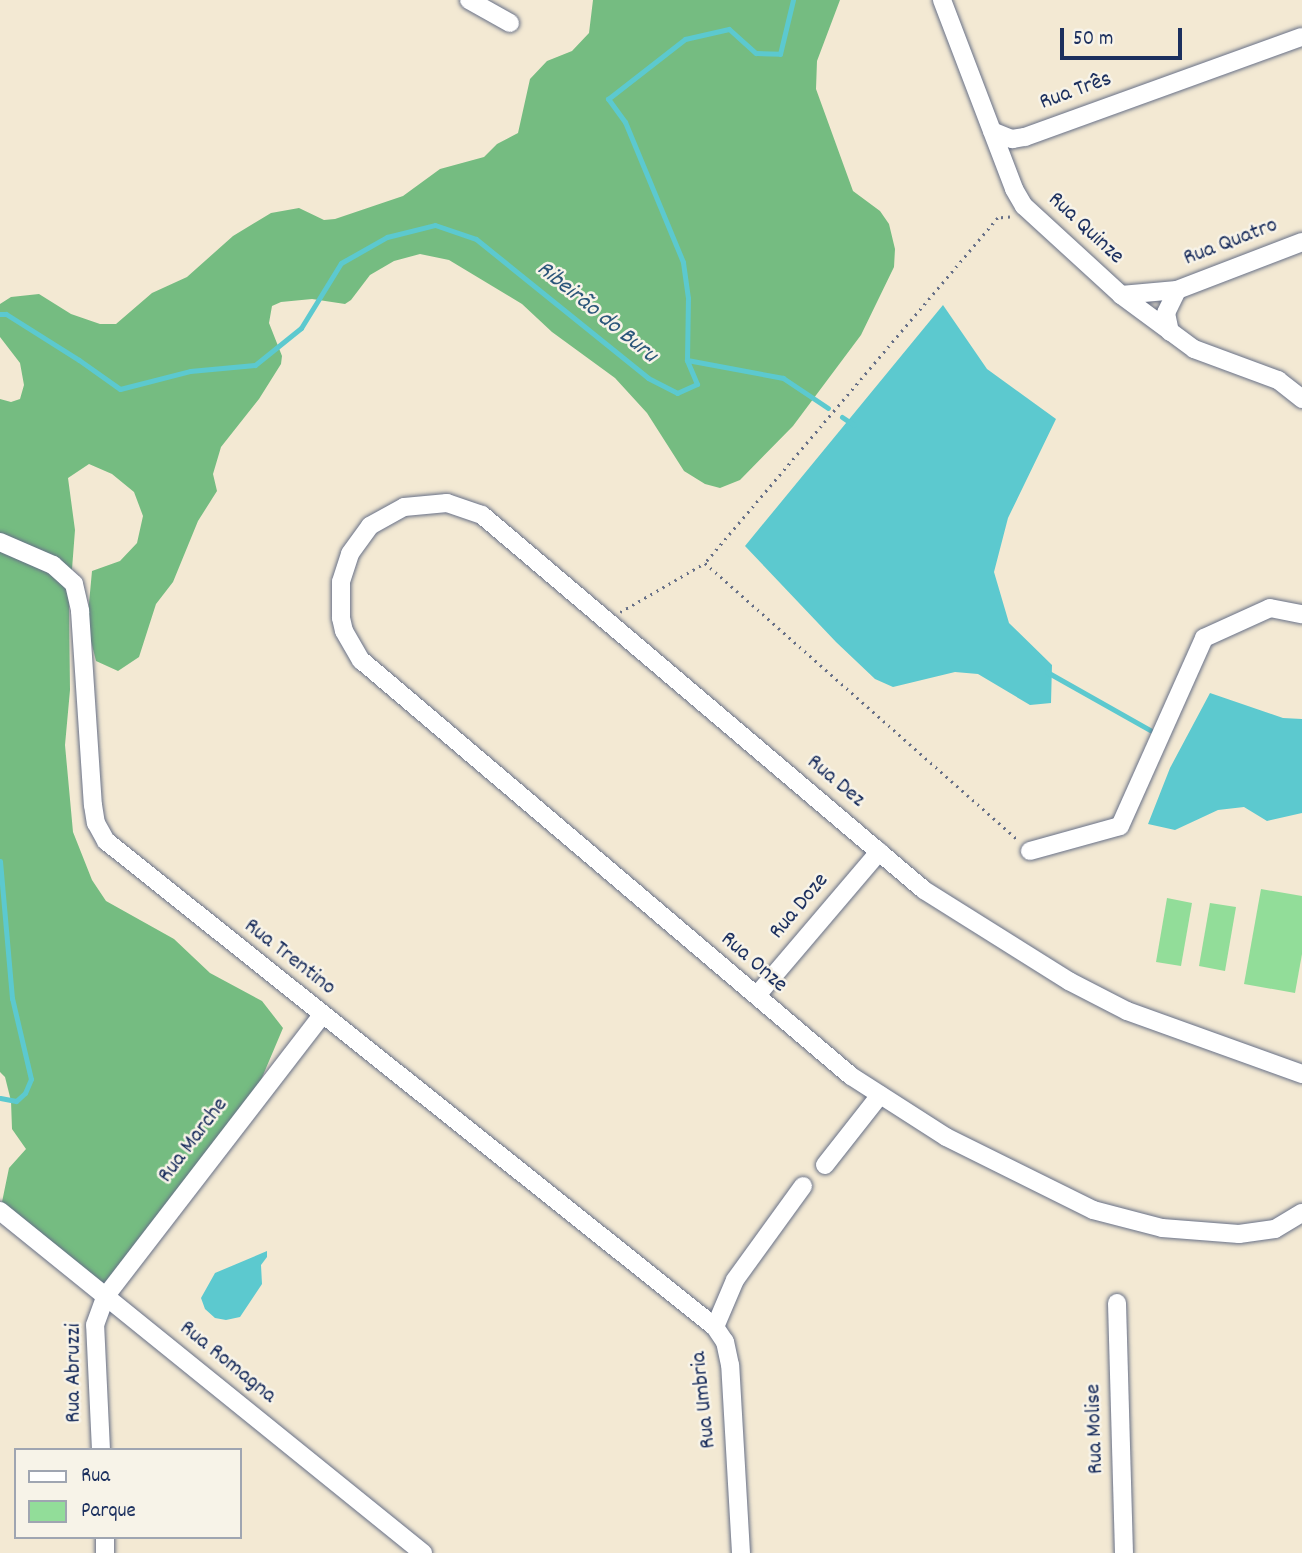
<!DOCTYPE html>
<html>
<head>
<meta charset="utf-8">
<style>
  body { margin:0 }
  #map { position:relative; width:1302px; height:1553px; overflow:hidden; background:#f3e9d3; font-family:Dekko,sans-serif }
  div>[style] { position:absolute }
  .green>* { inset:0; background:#92dd99 }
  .forest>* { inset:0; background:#75bc81 }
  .water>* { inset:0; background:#5cc9cf }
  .stream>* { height:5px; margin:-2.5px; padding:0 2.5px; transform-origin:2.5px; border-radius:2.5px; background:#5cc9cf }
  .path>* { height:2.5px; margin-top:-1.25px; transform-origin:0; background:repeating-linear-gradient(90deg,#677087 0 2px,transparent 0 7px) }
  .roads { filter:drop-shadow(0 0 2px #677087) drop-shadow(0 0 2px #677087) }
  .minor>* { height:18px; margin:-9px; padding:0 9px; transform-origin:9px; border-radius:9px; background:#fff }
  span { translate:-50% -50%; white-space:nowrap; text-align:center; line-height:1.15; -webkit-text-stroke:5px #f7f3e8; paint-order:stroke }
  .street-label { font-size:23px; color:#1b2f5e }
  .water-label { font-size:24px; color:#2b567a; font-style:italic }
  .legend { position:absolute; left:14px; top:1448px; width:228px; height:91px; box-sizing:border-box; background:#f7f3e8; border:2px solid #9fa5b1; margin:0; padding:9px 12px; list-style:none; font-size:21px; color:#1b2f5e }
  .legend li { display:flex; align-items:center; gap:14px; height:35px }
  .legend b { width:35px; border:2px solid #9fa5b1 }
  .scale { position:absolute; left:1060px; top:28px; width:122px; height:32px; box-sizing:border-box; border:4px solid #1b2f5e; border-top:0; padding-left:9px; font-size:21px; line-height:24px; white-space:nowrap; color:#1b2f5e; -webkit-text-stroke:5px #f7f3e8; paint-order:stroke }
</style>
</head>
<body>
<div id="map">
  <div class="green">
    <div style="clip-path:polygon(1261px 889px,1302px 896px,1302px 954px,1295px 993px,1244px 984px)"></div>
    <div style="clip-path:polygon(1167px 898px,1192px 903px,1181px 966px,1156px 962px)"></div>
    <div style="clip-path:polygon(1210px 903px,1236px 907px,1225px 971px,1199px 966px)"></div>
  </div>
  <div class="forest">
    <div style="clip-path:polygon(593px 0,840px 0,817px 61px,816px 89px,853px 191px,880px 211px,889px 224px,895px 249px,894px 267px,861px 335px,793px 426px,740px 480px,720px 488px,705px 484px,684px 471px,647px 413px,615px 378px,552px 332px,522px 304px,449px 260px,420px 254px,394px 261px,370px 275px,351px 300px,345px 304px,312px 299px,281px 302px,272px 306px,269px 323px,282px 356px,281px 364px,259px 399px,221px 447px,213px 474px,217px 491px,198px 521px,173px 582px,156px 604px,139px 657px,118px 671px,96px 661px,87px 625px,92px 571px,120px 561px,137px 543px,143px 516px,134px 492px,112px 474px,89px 464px,68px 478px,75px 530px,69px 608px,70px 690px,65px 745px,73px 832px,92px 880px,106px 901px,174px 939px,210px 973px,262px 1001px,283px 1028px,261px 1080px,207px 1168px,109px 1289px,48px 1257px,42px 1233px,20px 1220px,2px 1202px,9px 1168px,26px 1149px,12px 1129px,11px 1101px,5px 1077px,0 1072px,0 399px,11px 402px,20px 399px,24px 385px,20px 363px,0 337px,0 304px,11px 297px,39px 294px,71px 314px,100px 324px,116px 324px,152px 293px,187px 277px,233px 236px,271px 213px,299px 208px,324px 220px,335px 219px,403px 196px,440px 169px,484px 157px,497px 144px,518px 133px,530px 79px,547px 61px,572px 51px,589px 33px)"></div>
  </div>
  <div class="water">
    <div style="clip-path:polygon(943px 305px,987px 369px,1056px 419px,1008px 518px,994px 572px,1009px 623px,1052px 665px,1051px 703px,1030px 705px,978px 674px,955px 672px,893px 687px,875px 679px,836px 642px,745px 546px)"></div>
    <div style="clip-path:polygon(1210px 693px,1283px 718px,1302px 719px,1302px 813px,1267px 821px,1244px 807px,1218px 810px,1175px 830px,1148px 824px,1170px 768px)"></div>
    <div style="clip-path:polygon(267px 1251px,267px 1257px,261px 1265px,262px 1284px,240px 1317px,226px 1320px,215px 1318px,205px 1309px,201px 1298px,215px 1273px)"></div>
  </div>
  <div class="stream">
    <div style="left:0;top:314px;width:6px"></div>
    <div style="left:6px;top:314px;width:86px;rotate:32.2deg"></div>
    <div style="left:79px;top:360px;width:50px;rotate:35.3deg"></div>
    <div style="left:120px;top:389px;width:72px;rotate:-14.4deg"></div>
    <div style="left:190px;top:371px;width:65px;rotate:-5.3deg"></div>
    <div style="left:255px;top:365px;width:59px;rotate:-38.8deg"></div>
    <div style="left:301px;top:328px;width:76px;rotate:-58.4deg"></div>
    <div style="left:341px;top:263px;width:53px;rotate:-29.5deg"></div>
    <div style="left:387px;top:237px;width:49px;rotate:-14deg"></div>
    <div style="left:435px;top:225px;width:43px;rotate:18.9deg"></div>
    <div style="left:476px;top:239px;width:221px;rotate:38.9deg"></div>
    <div style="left:648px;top:378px;width:33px;rotate:27deg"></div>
    <div style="left:677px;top:393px;width:22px;rotate:-24deg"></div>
    <div style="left:697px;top:384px;width:26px;rotate:-113deg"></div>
    <div style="left:687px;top:360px;width:62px;rotate:-89.1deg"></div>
    <div style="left:688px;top:298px;width:36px;rotate:-98deg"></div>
    <div style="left:683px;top:262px;width:152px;rotate:-112.5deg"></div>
    <div style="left:625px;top:122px;width:29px;rotate:-126deg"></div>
    <div style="left:608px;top:99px;width:98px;rotate:-37.9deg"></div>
    <div style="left:685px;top:39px;width:45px;rotate:-12.8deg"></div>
    <div style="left:729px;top:29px;width:36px;rotate:42deg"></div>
    <div style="left:756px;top:53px;width:24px;rotate:2deg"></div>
    <div style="left:780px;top:54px;width:56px;rotate:-76.5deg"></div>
    <div style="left:687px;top:360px;width:98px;rotate:10.6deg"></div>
    <div style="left:783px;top:378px;width:54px;rotate:33.7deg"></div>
    <div style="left:842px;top:417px;width:14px;rotate:34deg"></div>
    <div style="left:1047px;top:672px;width:126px;rotate:29.4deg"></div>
    <div style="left:0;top:861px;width:138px;rotate:85deg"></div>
    <div style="left:12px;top:998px;width:83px;rotate:76.8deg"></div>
    <div style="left:31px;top:1079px;width:15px;rotate:113deg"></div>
    <div style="left:25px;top:1093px;width:12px;rotate:138deg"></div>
    <div style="left:16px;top:1101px;width:16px;rotate:-169deg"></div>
  </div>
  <div class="path">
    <div style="left:1010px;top:217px;width:12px;rotate:175deg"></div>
    <div style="left:998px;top:218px;width:453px;rotate:130.3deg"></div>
    <div style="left:705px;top:563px;width:418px;rotate:41.5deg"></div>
    <div style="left:620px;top:612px;width:98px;rotate:-30deg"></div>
  </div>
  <div class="roads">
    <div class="minor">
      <div style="left:469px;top:0;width:47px;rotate:29.3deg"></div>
      <div style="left:942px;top:0;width:202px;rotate:69.1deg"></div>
      <div style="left:1014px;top:189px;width:20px;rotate:60deg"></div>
      <div style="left:1024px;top:206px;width:132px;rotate:42.5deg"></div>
      <div style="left:1121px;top:295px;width:91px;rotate:36.5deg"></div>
      <div style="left:1194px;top:349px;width:90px;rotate:20.3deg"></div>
      <div style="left:1278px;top:380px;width:31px;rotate:38deg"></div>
      <div style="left:992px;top:131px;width:22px;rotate:22deg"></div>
      <div style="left:1012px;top:139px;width:13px;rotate:-9deg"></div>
      <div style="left:1025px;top:137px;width:294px;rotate:-19.9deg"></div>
      <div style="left:1121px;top:295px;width:56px;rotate:-5.1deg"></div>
      <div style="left:1177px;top:290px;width:134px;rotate:-21deg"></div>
      <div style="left:1170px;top:332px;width:19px;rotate:-102deg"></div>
      <div style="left:1166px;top:313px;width:25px;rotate:-64deg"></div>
      <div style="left:0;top:542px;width:58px;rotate:23.5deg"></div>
      <div style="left:53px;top:565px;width:28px;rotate:42deg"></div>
      <div style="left:74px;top:584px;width:28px;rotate:77deg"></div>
      <div style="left:80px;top:611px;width:194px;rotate:86.2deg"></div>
      <div style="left:93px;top:805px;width:18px;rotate:81deg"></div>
      <div style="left:96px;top:823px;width:21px;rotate:61deg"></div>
      <div style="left:106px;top:841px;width:779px;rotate:38.59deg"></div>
      <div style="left:1030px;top:851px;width:93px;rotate:-15.5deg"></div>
      <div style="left:1120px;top:826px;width:206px;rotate:-65.9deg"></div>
      <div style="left:1204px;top:638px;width:72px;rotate:-24.4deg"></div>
      <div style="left:1270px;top:608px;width:33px;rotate:11deg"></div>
      <div style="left:758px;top:994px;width:187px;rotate:-49.6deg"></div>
      <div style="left:1302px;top:1074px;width:186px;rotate:-160.2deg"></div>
      <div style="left:1127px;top:1011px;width:65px;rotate:-152.7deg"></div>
      <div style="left:1069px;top:981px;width:171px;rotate:-147.9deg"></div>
      <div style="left:924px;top:890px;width:580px;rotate:-139.69deg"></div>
      <div style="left:482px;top:515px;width:37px;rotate:-161deg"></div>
      <div style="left:447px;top:503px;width:43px;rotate:174.7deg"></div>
      <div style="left:404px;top:507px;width:39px;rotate:151deg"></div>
      <div style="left:370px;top:526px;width:34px;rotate:126deg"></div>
      <div style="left:350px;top:554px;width:29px;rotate:108deg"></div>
      <div style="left:341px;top:582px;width:36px;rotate:90deg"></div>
      <div style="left:341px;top:618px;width:13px;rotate:77deg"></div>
      <div style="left:344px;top:631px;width:34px;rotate:60deg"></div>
      <div style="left:361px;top:660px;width:643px;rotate:40.33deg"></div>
      <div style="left:851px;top:1076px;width:113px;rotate:32.7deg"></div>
      <div style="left:946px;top:1137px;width:164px;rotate:26.4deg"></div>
      <div style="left:1093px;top:1210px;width:71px;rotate:14.6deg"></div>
      <div style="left:1162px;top:1228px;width:77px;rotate:4.5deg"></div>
      <div style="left:1239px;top:1234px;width:36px;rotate:-8deg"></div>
      <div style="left:1275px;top:1229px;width:31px;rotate:-31deg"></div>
      <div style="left:825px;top:1165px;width:89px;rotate:-51.8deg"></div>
      <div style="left:0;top:1211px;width:544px;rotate:38.96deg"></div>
      <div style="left:1117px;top:1303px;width:250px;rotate:88.4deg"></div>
      <div style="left:101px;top:1450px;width:125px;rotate:-92.7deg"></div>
      <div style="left:95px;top:1325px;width:30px;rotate:-70deg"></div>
      <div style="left:105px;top:1297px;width:356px;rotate:-52.4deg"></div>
      <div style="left:105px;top:1537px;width:16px;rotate:90deg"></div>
      <div style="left:741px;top:1553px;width:188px;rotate:-93.3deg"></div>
      <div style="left:730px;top:1365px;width:24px;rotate:-102deg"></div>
      <div style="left:725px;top:1342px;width:18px;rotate:-124deg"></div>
      <div style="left:715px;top:1327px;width:51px;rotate:-66.9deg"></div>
      <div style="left:735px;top:1280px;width:116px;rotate:-54.1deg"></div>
    </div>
  </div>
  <div class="street-label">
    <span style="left:1076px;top:92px;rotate:-20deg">Rua Três</span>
    <span style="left:1085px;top:229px;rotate:43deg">Rua Quinze</span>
    <span style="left:1231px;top:243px;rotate:-21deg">Rua Quatro</span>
    <span style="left:835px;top:782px;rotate:40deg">Rua Dez</span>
    <span style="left:800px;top:907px;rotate:-50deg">Rua Doze</span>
    <span style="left:289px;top:958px;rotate:38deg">Rua Trentino</span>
    <span style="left:753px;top:963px;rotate:41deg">Rua Onze</span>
    <span style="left:194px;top:1141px;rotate:-53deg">Rua Marche</span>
    <span style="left:227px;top:1363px;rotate:39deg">Rua Romagna</span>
    <span style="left:75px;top:1373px;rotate:-90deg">Rua Abruzzi</span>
    <span style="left:705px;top:1400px;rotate:-96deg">Rua Umbria</span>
    <span style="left:1096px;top:1429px;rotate:-92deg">Rua Molise</span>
  </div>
  <div class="water-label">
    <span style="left:596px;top:313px;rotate:39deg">Ribeirão do Buru</span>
  </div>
  <ul class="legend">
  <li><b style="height:9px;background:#fff"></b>Rua</li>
  <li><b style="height:19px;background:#92dd99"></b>Parque</li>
  </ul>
  <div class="scale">50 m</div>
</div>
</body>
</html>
